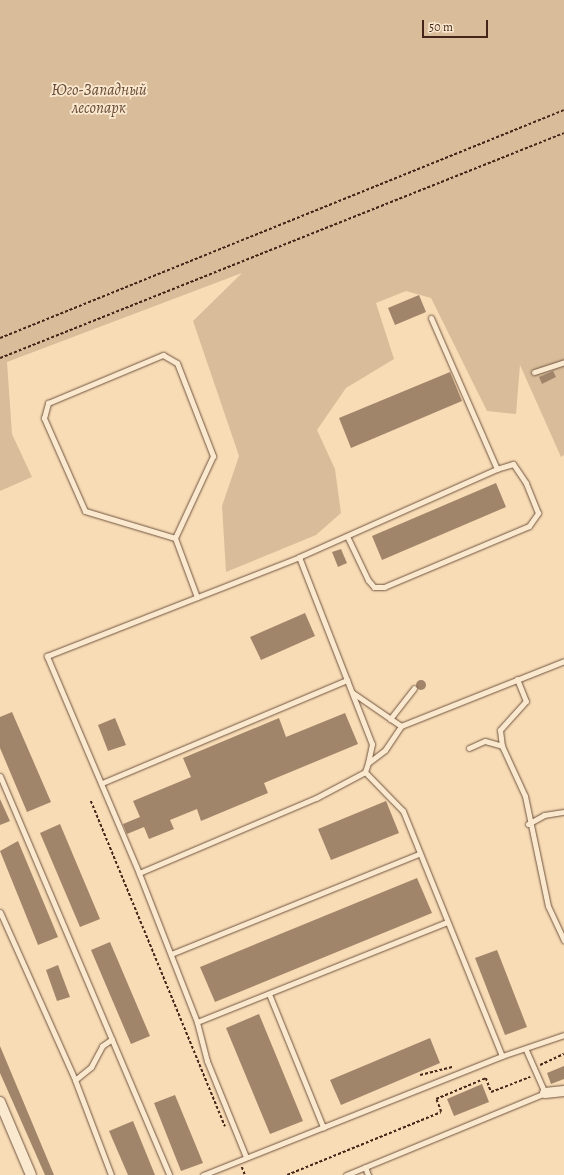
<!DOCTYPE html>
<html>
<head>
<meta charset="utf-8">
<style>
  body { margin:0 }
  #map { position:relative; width:564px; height:1175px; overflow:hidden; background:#f8dcb5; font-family:Alegreya,serif }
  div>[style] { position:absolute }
  .green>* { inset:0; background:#d9bd9a }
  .building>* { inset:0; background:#a1856a }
  .round { border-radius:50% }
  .path>* { height:1.5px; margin-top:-0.75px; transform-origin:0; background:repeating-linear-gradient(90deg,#432619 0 3px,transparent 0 5px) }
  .roads { filter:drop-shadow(0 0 1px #705440) drop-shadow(0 0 1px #705440) }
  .lane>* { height:5px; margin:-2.5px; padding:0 2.5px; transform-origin:2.5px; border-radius:2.5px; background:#fae8cf }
  .street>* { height:10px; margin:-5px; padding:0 5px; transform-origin:5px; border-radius:5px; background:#fae8cf }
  span { translate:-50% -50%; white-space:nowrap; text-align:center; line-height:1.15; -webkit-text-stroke:3.5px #fae8cf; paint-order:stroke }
  .park-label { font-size:16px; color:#684c39; font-style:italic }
  .scale { position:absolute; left:422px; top:20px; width:66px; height:18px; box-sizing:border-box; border:2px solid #432619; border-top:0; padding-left:5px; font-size:12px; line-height:14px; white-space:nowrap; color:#432619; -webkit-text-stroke:3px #fae8cf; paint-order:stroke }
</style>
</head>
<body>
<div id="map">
  <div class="green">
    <div style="clip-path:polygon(0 0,564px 0,564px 455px,561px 457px,520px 365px,516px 414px,487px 411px,431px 298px,406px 291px,376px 303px,394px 359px,346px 388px,317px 430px,335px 469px,341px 513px,316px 535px,226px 572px,222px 506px,239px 456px,193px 321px,242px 273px,7px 362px,12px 434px,32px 477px,0 491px)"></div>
  </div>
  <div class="building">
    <div style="clip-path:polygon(419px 295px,426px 312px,395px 325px,388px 308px)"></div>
    <div style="clip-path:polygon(553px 371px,556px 377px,542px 384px,539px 377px)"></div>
    <div style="clip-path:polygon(450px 372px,462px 401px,351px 448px,339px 418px)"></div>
    <div style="clip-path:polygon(496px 483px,506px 507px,382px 560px,372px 536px)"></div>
    <div style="clip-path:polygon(341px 549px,347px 563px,338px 567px,332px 552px)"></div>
    <div style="clip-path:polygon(305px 613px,315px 636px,261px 660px,250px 637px)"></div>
    <div class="round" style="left:416px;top:680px;width:10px;height:10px"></div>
    <div style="clip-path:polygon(12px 712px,51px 802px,27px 812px,0 748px,0 717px)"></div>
    <div style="clip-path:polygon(345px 713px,358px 744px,264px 783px,268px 793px,201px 821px,197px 809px,170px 820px,174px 829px,149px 839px,144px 827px,127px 834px,123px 824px,140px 817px,133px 801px,191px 777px,183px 758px,279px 718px,286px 737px)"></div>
    <div style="clip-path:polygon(115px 718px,126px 745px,108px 751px,98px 725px)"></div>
    <div style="clip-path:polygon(0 799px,10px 821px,0 825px)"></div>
    <div style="clip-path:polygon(386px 801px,399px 833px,331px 860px,318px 829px)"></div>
    <div style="clip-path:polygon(60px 824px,100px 919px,80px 927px,40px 833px)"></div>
    <div style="clip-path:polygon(18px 841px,58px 937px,38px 945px,0 851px)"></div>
    <div style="clip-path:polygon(417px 878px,432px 913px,215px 1002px,200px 967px)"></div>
    <div style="clip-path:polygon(110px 942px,150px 1036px,131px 1044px,91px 950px)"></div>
    <div style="clip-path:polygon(497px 950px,527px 1027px,505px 1035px,475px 958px)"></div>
    <div style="clip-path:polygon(58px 965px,70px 997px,57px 1001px,46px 970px)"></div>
    <div style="clip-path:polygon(259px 1014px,303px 1121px,270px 1134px,226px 1028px)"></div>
    <div style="clip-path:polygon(430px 1038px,440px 1063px,341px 1105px,330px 1080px)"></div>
    <div style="clip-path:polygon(0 1046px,54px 1175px,45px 1175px,0 1073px)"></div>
    <div style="clip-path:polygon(564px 1066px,564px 1079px,551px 1084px,547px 1073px)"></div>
    <div style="clip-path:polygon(482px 1084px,489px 1102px,454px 1116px,447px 1099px)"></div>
    <div style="clip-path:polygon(175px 1095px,203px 1163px,181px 1171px,154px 1103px)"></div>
    <div style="clip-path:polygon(133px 1121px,155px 1175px,128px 1175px,109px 1131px)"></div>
  </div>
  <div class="path">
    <div style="left:0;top:338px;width:608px;rotate:-22.01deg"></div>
    <div style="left:0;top:358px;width:607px;rotate:-21.75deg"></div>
    <div style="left:91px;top:801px;width:352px;rotate:67.6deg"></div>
    <div style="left:540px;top:1065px;width:26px;rotate:-25deg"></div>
    <div style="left:420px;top:1075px;width:33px;rotate:-14deg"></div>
    <div style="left:242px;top:1167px;width:9px;rotate:69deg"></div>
    <div style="left:287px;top:1175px;width:166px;rotate:-22.2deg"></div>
    <div style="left:441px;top:1112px;width:14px;rotate:-111deg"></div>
    <div style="left:436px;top:1099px;width:54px;rotate:-22.8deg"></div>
    <div style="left:486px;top:1078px;width:15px;rotate:70deg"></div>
    <div style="left:491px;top:1092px;width:42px;rotate:-21deg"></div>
  </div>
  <div class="roads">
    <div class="lane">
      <div style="left:534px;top:372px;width:32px;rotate:-18deg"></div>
      <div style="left:347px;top:536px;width:49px;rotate:64.5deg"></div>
      <div style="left:368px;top:580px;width:9px;rotate:49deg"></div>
      <div style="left:374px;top:587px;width:10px"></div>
      <div style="left:384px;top:587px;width:157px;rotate:-22.8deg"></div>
      <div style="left:529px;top:526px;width:16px;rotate:-55deg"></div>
      <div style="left:538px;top:513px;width:32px;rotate:-112deg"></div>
      <div style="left:526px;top:483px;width:23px;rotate:-124deg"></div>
      <div style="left:513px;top:464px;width:17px;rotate:163deg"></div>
      <div style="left:175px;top:538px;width:94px;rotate:-163.3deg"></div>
      <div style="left:85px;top:511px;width:102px;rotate:-113.8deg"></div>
      <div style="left:44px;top:418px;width:16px;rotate:-75deg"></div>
      <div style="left:48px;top:403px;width:125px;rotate:-22.7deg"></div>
      <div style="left:163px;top:355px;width:16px;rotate:30deg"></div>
      <div style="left:177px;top:363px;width:100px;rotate:68.8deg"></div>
      <div style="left:213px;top:456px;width:90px;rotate:114.9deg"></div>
      <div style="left:175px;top:538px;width:63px;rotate:69.6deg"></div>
      <div style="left:299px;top:557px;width:201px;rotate:68.7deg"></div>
      <div style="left:372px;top:744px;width:19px;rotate:102deg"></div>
      <div style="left:517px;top:679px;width:24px;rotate:68deg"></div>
      <div style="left:526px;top:701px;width:39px;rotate:132deg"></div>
      <div style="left:500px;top:730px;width:16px;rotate:83deg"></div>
      <div style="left:502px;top:746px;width:55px;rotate:65.3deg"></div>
      <div style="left:525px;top:796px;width:112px;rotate:78.2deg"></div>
      <div style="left:548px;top:906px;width:38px;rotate:65deg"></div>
      <div style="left:353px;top:693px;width:58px;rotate:34.5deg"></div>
      <div style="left:390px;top:719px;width:39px;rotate:-52deg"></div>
      <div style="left:469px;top:748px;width:17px;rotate:-24deg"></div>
      <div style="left:485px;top:741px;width:18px;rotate:16deg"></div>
      <div style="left:365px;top:772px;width:54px;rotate:45.7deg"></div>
      <div style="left:403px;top:811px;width:264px;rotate:68deg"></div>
      <div style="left:0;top:776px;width:433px;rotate:67deg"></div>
      <div style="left:102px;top:783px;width:266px;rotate:-22.8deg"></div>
      <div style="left:528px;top:824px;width:18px;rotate:-29deg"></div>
      <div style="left:544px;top:815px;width:20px;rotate:-9deg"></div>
      <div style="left:139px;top:873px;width:192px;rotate:-23deg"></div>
      <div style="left:316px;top:798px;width:55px;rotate:-28deg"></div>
      <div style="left:365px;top:772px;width:9px;rotate:-72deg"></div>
      <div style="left:368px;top:763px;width:21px;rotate:-37deg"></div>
      <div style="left:385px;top:750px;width:29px;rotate:-56deg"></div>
      <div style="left:401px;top:726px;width:175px;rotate:-21.7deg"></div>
      <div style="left:0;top:912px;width:184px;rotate:65.9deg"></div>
      <div style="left:75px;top:1080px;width:102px;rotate:69.2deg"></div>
      <div style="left:171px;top:954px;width:267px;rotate:-22deg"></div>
      <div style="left:269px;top:994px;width:144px;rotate:67.9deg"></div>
      <div style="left:197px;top:1022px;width:269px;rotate:-21.8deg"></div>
      <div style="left:75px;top:1080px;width:21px;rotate:-39deg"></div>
      <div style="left:91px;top:1067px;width:24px;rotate:-62deg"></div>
      <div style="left:102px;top:1046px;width:12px;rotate:-35deg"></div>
      <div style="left:246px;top:1157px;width:104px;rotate:-112.1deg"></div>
      <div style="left:207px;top:1061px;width:40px;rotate:-104.4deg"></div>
      <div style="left:197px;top:1022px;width:160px;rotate:-111.3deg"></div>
      <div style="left:139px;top:873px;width:236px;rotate:-113deg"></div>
      <div style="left:47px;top:656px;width:271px;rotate:-21.4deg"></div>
      <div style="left:299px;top:557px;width:217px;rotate:-24deg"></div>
      <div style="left:497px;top:469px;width:165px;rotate:-113.6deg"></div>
      <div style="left:365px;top:1167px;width:9px;rotate:69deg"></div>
      <div style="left:203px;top:1175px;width:322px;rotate:-21.7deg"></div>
      <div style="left:502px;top:1056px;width:65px;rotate:-18.7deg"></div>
      <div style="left:346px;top:1175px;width:215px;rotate:-22.4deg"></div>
      <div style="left:545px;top:1093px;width:47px;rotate:-113.8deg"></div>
    </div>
    <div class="street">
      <div style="left:545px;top:1093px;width:19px;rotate:-6deg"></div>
      <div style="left:0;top:1102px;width:79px;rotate:67deg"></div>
    </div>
  </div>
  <div class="park-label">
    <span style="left:99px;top:99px">Юго-Западный<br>лесопарк</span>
  </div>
  <div class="scale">50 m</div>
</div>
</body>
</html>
